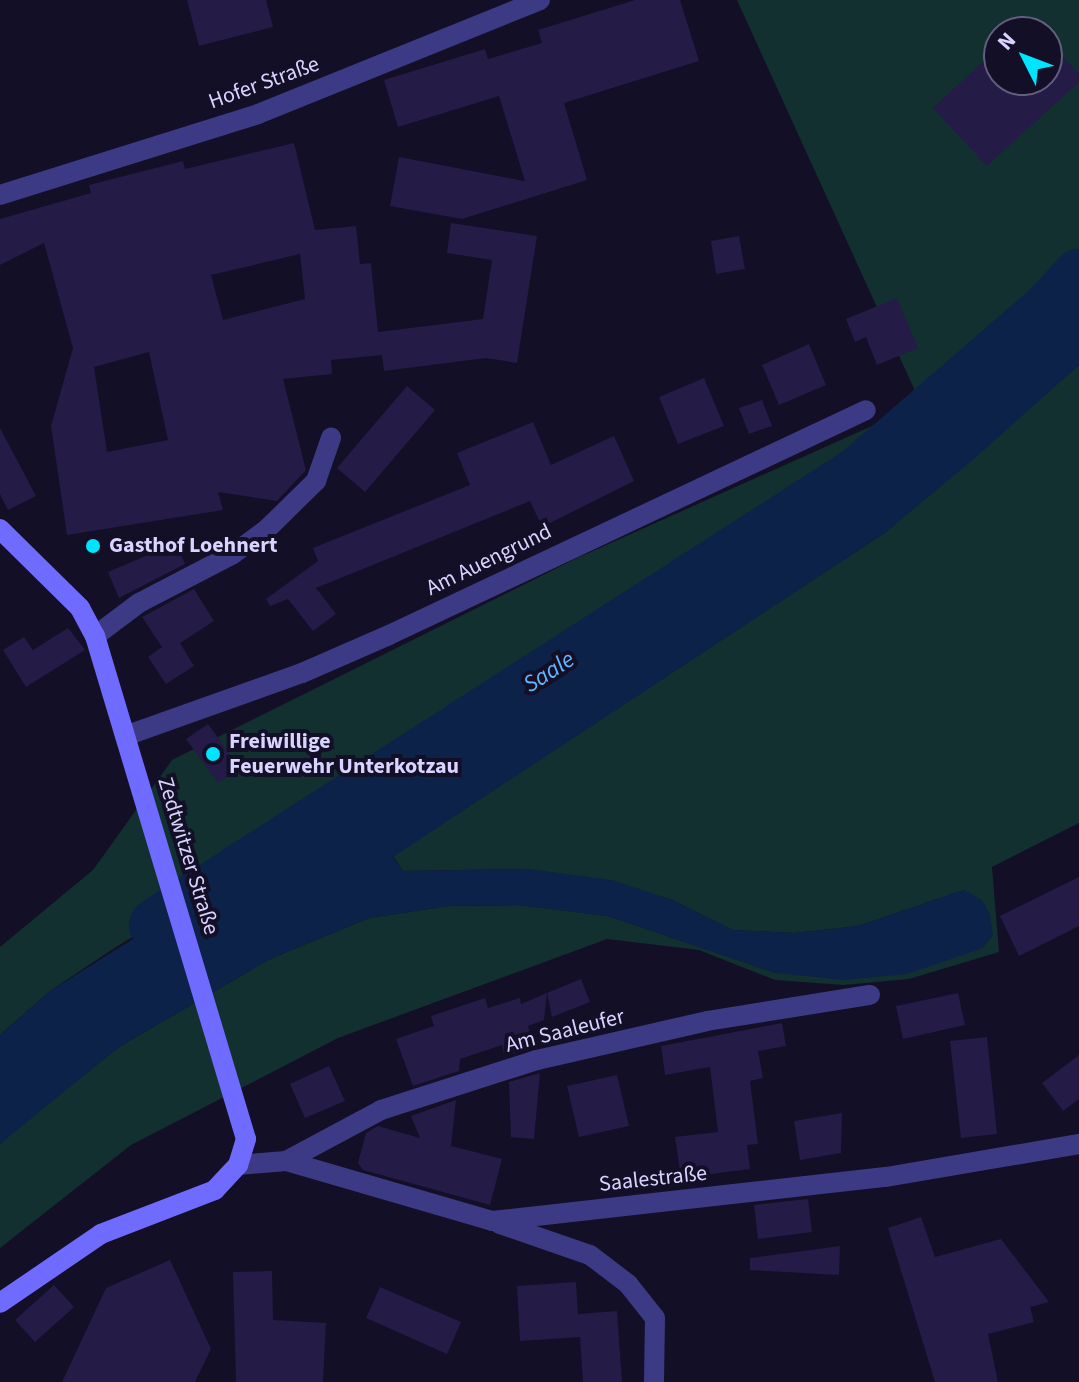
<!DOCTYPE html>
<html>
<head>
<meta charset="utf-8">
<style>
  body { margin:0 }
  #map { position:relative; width:1079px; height:1382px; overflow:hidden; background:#130f26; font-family:"Source Sans 3",sans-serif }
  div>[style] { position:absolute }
  .green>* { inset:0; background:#12302f }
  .water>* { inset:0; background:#0c2248 }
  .river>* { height:54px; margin:-27px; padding:0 27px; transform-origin:27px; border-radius:27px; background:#0c2248 }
  .building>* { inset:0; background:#241b47 }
  .street>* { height:20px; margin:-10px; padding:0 10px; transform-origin:10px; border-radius:10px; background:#3d3a85 }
  .secondary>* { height:20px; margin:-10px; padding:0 10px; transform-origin:10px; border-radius:10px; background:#6f6bff }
  .dots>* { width:22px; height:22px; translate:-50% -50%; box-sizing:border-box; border:4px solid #130f26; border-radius:50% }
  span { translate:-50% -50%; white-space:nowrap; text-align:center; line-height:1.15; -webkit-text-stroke:8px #130f26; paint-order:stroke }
  .street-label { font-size:22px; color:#d9d4ff }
  .poi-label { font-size:22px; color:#d9d4ff; font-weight:700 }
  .left { translate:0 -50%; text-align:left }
  .water-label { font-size:24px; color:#62b6ff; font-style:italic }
  .north { position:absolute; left:983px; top:16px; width:80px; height:80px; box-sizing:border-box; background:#130f26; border:2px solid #625e7d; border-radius:50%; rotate:312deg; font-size:22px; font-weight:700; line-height:32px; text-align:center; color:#d9d4ff }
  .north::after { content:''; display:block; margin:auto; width:28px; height:36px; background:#00e5ff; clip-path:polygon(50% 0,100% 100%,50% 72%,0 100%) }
</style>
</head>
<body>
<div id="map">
  <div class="green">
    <div style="clip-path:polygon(evenodd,737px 0,1079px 0,1079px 281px,929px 428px,829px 502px,113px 949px,50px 991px,0 1035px,0 947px,93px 870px,172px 760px,575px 559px,921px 404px,737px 0,999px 32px,1047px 32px,1047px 80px,999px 80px,999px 32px)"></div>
    <div style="clip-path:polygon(1079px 365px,1079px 823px,992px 867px,999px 952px,909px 979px,844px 985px,775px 980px,699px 950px,607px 939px,338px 1038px,131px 1145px,0 1248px,0 1144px,15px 1130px,119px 1047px,270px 959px,369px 918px,448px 906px,519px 905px,608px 916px,776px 973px,964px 890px,858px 926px,795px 933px,733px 930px,670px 899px,529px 869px,403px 871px,393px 856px,886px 532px)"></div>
  </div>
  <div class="water">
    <div style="clip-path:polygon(1079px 281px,1079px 365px,975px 458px,886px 532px,393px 857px,403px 871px,529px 869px,612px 880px,670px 899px,733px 930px,795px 933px,858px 926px,964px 890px,982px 900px,990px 915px,993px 935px,983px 948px,907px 974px,844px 980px,776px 973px,608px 916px,519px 905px,448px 906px,369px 918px,270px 959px,119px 1047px,0 1144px,0 1035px,50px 991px,829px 502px,929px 428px)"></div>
  </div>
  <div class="river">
    <div style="left:156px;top:925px;width:836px;rotate:-32.74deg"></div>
    <div style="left:859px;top:473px;width:251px;rotate:-40.8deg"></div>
    <div style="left:1049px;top:309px;width:45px;rotate:-47.7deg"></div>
  </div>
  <div class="building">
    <div style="clip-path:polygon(187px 0,266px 0,273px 27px,199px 46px)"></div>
    <div style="clip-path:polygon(635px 0,680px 0,699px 61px,564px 103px,587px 180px,462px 219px,390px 206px,399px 157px,525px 181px,499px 96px,398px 127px,384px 80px,485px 49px,488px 59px,542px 43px,538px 30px)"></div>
    <div style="clip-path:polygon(1047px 40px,1079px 74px,1079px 82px,987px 166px,933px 108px,999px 47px,999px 80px,1047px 80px)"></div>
    <div style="clip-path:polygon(evenodd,294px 143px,315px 230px,356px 226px,360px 264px,371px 263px,378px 332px,483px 319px,492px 260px,447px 253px,451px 223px,537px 236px,517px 363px,486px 358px,384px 371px,382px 355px,331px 360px,332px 374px,283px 379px,306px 470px,277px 501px,218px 492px,223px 510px,67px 535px,51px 426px,73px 348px,44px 243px,0 265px,0 219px,91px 193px,89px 185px,183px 161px,185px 169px,294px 143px,300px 254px,305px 299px,223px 320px,211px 275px,300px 254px,294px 143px,149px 352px,168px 440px,107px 452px,94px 367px,149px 352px)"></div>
    <div style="clip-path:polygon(739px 236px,745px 269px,716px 274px,711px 241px)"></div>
    <div style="clip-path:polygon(897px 298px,918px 348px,877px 365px,866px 337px,855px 342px,846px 319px)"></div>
    <div style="clip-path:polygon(809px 344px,826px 385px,779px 405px,762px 365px)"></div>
    <div style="clip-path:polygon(704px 378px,724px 426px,678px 444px,659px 397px)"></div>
    <div style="clip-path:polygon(407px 386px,435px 410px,365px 492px,337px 468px)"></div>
    <div style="clip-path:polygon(762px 400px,772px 426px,749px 434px,739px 408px)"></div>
    <div style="clip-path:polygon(533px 422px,551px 465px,614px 436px,634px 481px,542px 527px,530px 501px,316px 588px,336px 614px,313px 631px,288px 599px,270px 606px,266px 599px,318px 561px,313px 548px,470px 485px,457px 453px)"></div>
    <div style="clip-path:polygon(0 428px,36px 496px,8px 510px,0 494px)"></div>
    <div style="clip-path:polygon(176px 543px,185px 564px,119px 598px,108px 572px)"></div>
    <div style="clip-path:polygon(194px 589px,214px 621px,180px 643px,194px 666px,166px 684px,148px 657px,162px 647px,142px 617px)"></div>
    <div style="clip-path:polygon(68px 628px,85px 650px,26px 687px,3px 650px,24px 637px,33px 650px)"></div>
    <div style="clip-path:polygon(208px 724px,240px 768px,218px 783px,186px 739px)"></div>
    <div style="clip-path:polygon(1079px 877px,1079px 926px,1019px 956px,1000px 916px)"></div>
    <div style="clip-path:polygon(581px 979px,590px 1002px,552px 1017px,547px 993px)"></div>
    <div style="clip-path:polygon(547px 993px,544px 1020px,528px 1026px,535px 1047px,504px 1057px,502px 1045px,460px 1059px,459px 1071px,413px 1086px,396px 1039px,434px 1026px,431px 1016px,485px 998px,488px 1008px,520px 998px,521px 1004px)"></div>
    <div style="clip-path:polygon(958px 993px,965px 1025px,903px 1039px,896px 1006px)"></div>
    <div style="clip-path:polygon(782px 1023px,786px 1046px,758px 1051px,763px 1078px,750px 1081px,758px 1144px,747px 1145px,750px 1169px,681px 1178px,675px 1137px,718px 1132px,710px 1067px,665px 1075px,661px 1046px)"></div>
    <div style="clip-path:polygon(987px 1037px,997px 1134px,961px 1138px,950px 1041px)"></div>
    <div style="clip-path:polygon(1079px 1055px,1079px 1099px,1063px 1111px,1042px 1083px)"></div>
    <div style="clip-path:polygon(329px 1066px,345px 1101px,305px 1118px,290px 1084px)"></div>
    <div style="clip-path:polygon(540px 1073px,534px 1139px,511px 1137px,509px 1082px)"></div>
    <div style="clip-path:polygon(617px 1075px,629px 1126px,579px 1137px,567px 1086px)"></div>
    <div style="clip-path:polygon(456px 1100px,451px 1146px,502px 1159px,490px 1205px,363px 1170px,358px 1163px,366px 1133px,378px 1126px,420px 1138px,411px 1116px)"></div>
    <div style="clip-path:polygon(842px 1113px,841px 1153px,800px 1160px,794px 1121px)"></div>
    <div style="clip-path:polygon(808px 1199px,812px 1232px,758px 1239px,754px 1205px)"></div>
    <div style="clip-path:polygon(921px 1217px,935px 1257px,1001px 1239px,1049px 1302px,1030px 1307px,1034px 1322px,988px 1334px,998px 1382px,935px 1382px,888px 1228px)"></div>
    <div style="clip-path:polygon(840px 1246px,839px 1275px,750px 1270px,750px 1258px)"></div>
    <div style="clip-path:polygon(170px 1260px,211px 1349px,195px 1382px,62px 1382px,106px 1288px)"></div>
    <div style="clip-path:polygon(272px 1271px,273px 1320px,326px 1323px,323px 1382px,236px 1382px,233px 1272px)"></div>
    <div style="clip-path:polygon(576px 1282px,578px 1314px,617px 1311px,622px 1382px,583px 1382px,580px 1337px,520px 1341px,517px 1286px)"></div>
    <div style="clip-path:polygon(54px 1285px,74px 1307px,35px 1342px,15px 1320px)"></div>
    <div style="clip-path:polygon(380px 1287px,461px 1322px,447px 1354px,366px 1318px)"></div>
  </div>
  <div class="street">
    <div style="left:0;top:195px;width:270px;rotate:-17.4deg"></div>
    <div style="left:258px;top:114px;width:304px;rotate:-22deg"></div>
    <div style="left:95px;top:636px;width:55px;rotate:-36.9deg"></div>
    <div style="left:139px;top:603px;width:106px;rotate:-27.5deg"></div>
    <div style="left:233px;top:554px;width:42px;rotate:-36.3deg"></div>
    <div style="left:267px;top:529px;width:69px;rotate:-44.4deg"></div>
    <div style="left:316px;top:481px;width:46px;rotate:-70.8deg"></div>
    <div style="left:125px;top:736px;width:188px;rotate:-19.6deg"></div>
    <div style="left:302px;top:673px;width:95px;rotate:-23.6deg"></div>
    <div style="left:389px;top:635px;width:527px;rotate:-25.25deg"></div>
    <div style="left:286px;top:1161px;width:108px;rotate:-28.2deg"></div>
    <div style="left:381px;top:1110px;width:164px;rotate:-17.8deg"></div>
    <div style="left:537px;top:1060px;width:174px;rotate:-12.9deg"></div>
    <div style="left:707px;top:1021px;width:165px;rotate:-9.1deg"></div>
    <div style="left:238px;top:1165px;width:48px;rotate:-4.8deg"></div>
    <div style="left:286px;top:1161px;width:215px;rotate:16.2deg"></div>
    <div style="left:492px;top:1221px;width:396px;rotate:-6.4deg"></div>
    <div style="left:886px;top:1177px;width:196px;rotate:-9.7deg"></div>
    <div style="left:500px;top:1224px;width:95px;rotate:19deg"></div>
    <div style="left:590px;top:1255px;width:48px;rotate:37.3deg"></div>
    <div style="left:628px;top:1284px;width:43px;rotate:51.5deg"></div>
    <div style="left:655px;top:1318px;width:64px;rotate:90.9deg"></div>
  </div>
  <div class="secondary">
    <div style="left:0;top:529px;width:112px;rotate:44.6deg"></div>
    <div style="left:80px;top:608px;width:32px;rotate:62deg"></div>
    <div style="left:95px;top:636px;width:525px;rotate:73.29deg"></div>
    <div style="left:246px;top:1139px;width:27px;rotate:107deg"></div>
    <div style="left:238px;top:1165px;width:34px;rotate:133deg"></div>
    <div style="left:215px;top:1190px;width:122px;rotate:158.9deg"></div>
    <div style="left:101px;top:1234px;width:122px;rotate:145.7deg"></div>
  </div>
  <div class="dots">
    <div style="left:93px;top:546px;background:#00e5ff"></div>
    <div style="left:213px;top:754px;background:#00e5ff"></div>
  </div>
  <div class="street-label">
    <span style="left:264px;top:83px;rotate:-20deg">Hofer Straße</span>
    <span style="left:489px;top:560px;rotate:-26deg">Am Auengrund</span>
    <span style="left:188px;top:856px;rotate:73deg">Zedtwitzer Straße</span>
    <span style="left:565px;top:1031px;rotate:-14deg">Am Saaleufer</span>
    <span style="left:653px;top:1179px;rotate:-6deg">Saalestraße</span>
  </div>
  <div class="poi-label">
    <span class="left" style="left:109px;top:546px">Gasthof Loehnert</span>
    <span class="left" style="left:229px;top:754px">Freiwillige<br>Feuerwehr Unterkotzau</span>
  </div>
  <div class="water-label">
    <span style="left:549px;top:672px;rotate:-33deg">Saale</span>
  </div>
  <div class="north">N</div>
</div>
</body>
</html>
